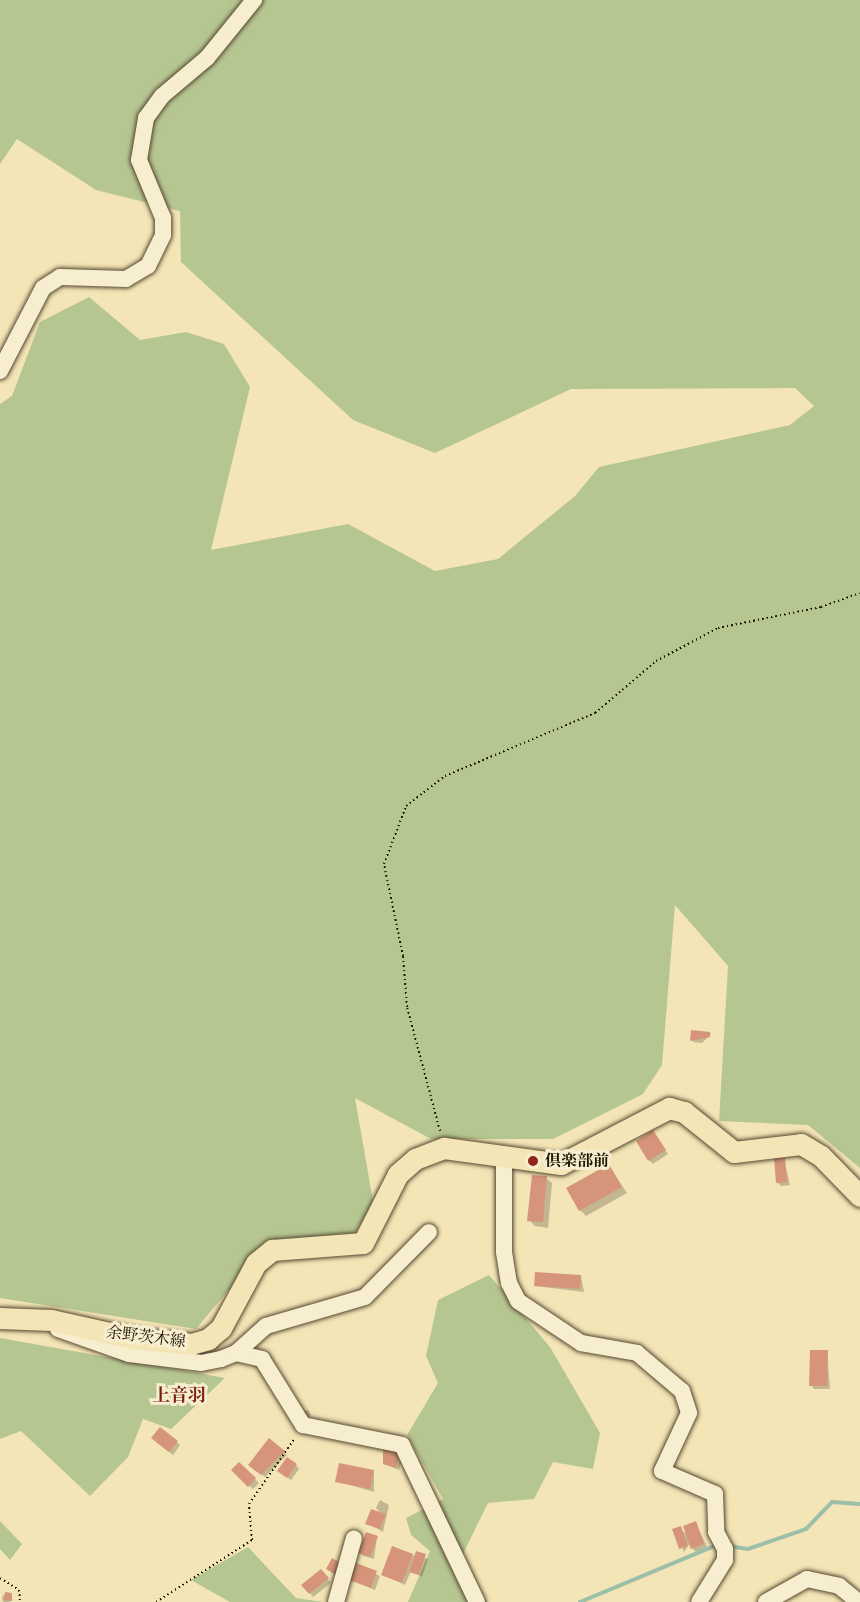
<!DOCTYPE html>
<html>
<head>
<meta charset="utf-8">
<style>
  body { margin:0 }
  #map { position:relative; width:860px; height:1602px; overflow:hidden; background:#f3e5b5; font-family:"IM FELL Great Primer","Noto Serif JP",serif }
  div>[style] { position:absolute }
  .green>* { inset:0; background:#b6c691 }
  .shadow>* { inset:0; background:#0003 }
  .round { border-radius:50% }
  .stream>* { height:4px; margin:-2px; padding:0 2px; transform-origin:2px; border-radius:2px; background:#9cbfaa }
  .building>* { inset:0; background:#d6957a }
  .path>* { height:2px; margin-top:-1px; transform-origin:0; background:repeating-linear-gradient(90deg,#211406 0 1.5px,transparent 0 4.5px) }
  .roads { filter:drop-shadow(0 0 2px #564832) drop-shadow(0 0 2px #564832) }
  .minor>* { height:16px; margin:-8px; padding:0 8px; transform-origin:8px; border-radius:8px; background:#f7eecf }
  .major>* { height:21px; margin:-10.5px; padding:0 10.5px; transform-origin:10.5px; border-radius:10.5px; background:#f3e5b5 }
  .dots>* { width:16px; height:16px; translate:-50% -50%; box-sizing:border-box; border:3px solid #f7eecf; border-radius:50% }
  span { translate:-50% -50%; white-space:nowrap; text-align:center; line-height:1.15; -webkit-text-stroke:6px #f7eecf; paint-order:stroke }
  .poi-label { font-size:16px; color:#211406; font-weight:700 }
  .left { translate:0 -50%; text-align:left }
  .street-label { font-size:16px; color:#211406 }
  .neighbourhood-label { font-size:18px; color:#7a1f14; font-weight:700 }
</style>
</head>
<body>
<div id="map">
  <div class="green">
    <div style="clip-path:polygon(0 0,860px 0,860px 1168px,808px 1125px,719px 1121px,728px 966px,675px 905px,662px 1065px,643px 1094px,553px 1139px,431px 1139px,355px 1098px,374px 1207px,349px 1240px,268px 1243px,196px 1329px,0 1298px,0 404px,12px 396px,40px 322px,89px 297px,140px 340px,186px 332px,224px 344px,250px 387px,211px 550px,348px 524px,435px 571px,498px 559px,575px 496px,599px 467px,790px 425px,814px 406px,795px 388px,571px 389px,435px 453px,353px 420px,181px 262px,180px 211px,96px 190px,17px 139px,0 164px)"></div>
    <div style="clip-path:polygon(489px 1275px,550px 1347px,600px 1433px,593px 1469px,553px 1462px,534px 1499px,488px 1503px,455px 1570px,488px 1602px,408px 1602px,430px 1551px,411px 1535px,406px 1518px,443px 1499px,407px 1435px,438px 1383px,426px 1356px,438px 1300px)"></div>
    <div style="clip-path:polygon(0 1338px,225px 1378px,171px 1429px,143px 1419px,128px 1457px,90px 1496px,21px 1431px,0 1439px)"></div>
    <div style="clip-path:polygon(0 1521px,22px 1544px,10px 1560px,0 1549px)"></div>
    <div style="clip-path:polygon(248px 1547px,296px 1598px,323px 1602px,230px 1602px,191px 1580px)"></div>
  </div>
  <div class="shadow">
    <div style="clip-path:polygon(693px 1031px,710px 1033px,711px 1034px,702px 1043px,693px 1042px)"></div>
    <div style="clip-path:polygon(653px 1132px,668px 1154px,653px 1164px,649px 1160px)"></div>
    <div style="clip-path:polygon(784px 1159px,790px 1185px,781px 1186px,778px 1183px)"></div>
    <div style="clip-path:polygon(609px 1166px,627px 1193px,586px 1216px,580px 1210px)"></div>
    <div style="clip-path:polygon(546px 1178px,552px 1183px,548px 1228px,535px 1226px,529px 1220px)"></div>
    <div style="clip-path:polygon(581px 1276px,584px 1292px,535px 1286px)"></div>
    <div style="clip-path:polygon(827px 1351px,830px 1389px,814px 1389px,811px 1385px)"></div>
    <div style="clip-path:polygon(308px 1410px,311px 1415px,304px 1417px,301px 1412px)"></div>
    <div style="clip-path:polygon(156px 1442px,177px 1442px,180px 1445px,173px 1455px)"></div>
    <div style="clip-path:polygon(384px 1446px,403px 1456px,399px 1470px,384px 1464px)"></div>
    <div style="clip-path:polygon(284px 1452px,287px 1455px,265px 1477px,253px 1469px)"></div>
    <div style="clip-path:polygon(239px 1464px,259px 1483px,253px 1489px,233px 1470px)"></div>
    <div style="clip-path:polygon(296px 1465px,299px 1469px,291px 1480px,282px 1474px)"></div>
    <div style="clip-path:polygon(374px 1472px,374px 1492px,337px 1481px)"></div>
    <div style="clip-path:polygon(380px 1500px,389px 1505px,383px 1532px,367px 1523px,383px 1515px,376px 1508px)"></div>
    <div style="clip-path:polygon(696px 1523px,707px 1547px,696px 1552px,689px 1545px,684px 1552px,674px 1530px,687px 1533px)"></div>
    <div style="clip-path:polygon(377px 1537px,374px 1559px,363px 1556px,360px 1552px)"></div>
    <div style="clip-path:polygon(412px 1555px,428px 1559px,422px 1577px,411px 1571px,405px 1585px,383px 1574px)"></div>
    <div style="clip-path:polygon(356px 1565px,380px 1576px,375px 1590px,351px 1580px)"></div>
    <div style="clip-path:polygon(325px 1575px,331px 1583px,313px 1597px,304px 1585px)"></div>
    <div class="round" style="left:1.5px;top:1593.5px;width:9px;height:9px"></div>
  </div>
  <div class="stream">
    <div style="left:729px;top:1546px;width:19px;rotate:9deg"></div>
    <div style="left:748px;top:1549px;width:61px;rotate:-19deg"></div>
    <div style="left:806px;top:1529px;width:37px;rotate:-46deg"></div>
    <div style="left:832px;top:1502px;width:28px;rotate:4deg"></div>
    <div style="left:580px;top:1602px;width:151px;rotate:-22.6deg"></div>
  </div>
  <div class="building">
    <div style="clip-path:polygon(691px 1030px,710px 1032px,710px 1037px,690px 1041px)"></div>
    <div style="clip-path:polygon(653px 1130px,666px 1150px,648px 1161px,636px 1141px)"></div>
    <div style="clip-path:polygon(785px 1157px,787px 1182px,776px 1183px,774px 1158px)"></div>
    <div style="clip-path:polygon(609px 1164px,622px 1187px,579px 1211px,566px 1188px)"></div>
    <div style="clip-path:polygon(532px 1175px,547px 1176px,543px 1222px,527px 1221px)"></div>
    <div style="clip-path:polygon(535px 1272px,581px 1275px,580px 1289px,534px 1286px)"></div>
    <div style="clip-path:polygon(810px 1350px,828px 1350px,827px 1386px,809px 1386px)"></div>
    <div style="clip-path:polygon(160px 1427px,178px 1441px,169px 1452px,151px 1438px)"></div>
    <div style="clip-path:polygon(269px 1438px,285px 1451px,261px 1475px,248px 1465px)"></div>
    <div style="clip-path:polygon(383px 1444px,400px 1451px,396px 1468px,383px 1464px)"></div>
    <div style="clip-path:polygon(287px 1457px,297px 1464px,287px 1478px,277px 1471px)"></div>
    <div style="clip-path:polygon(239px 1462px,256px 1478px,248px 1487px,231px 1470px)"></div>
    <div style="clip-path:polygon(339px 1463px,374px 1470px,370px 1489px,335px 1482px)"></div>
    <div style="clip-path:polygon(371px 1509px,386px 1514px,380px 1529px,365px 1524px)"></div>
    <div style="clip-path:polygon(696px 1521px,704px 1544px,691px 1549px,683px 1526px)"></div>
    <div style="clip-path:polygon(681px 1526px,688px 1546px,679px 1549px,672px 1529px)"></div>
    <div style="clip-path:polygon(366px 1532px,378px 1536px,370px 1557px,358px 1553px)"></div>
    <div style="clip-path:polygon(392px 1546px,413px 1554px,402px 1583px,381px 1575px)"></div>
    <div style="clip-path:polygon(416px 1551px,426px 1554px,419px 1575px,409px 1572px)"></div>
    <div style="clip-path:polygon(332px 1558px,346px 1566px,339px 1577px,326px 1569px)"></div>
    <div style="clip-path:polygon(356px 1563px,377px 1571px,371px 1588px,349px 1580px)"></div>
    <div style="clip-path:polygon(321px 1569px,329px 1578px,309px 1594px,301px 1585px)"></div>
    <div style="clip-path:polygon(5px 1592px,12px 1593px,12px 1601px,4px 1600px)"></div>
  </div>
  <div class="path">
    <div style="left:440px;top:1131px;width:128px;rotate:-104.9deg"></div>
    <div style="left:407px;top:1007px;width:51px;rotate:-94.5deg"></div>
    <div style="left:403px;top:956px;width:94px;rotate:-101.7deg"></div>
    <div style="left:384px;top:864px;width:62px;rotate:-69.2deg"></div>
    <div style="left:406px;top:806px;width:49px;rotate:-37.6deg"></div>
    <div style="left:445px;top:776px;width:163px;rotate:-22.8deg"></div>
    <div style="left:595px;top:713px;width:80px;rotate:-40.4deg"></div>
    <div style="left:656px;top:661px;width:70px;rotate:-28deg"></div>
    <div style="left:718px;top:628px;width:105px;rotate:-11.5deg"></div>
    <div style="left:821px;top:607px;width:41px;rotate:-19.7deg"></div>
    <div style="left:0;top:1578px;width:22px;rotate:32deg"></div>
    <div style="left:19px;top:1590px;width:12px;rotate:85deg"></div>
    <div style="left:156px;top:1602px;width:114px;rotate:-32.9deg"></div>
    <div style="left:252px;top:1540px;width:36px;rotate:-95deg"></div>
    <div style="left:249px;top:1504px;width:80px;rotate:-55.1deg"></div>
  </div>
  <div class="roads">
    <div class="minor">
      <div style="left:0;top:371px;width:93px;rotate:-62.6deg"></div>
      <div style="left:43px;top:288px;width:20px;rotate:-33deg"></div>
      <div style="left:60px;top:277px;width:66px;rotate:1.7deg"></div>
      <div style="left:126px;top:279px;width:26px;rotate:-31deg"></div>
      <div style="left:148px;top:266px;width:34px;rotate:-64deg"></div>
      <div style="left:163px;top:235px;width:17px;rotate:-90deg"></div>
      <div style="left:163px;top:218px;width:63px;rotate:-112.5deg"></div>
      <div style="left:139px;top:160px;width:43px;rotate:-80.5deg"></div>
      <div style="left:146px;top:118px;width:27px;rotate:-54deg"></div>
      <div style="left:162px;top:96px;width:59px;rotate:-40.2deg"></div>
      <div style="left:207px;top:58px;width:75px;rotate:-51deg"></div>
      <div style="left:504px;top:1158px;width:94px;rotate:90deg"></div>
      <div style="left:504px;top:1252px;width:31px;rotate:81deg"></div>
      <div style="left:509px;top:1283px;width:20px;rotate:63deg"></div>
      <div style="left:518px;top:1301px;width:76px;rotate:33.7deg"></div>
      <div style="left:581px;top:1343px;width:57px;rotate:10.1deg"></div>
      <div style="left:637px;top:1353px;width:59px;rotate:40.2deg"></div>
      <div style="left:682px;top:1391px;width:23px;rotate:72deg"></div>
      <div style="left:689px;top:1413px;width:64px;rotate:115deg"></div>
      <div style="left:662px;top:1471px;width:58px;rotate:23.5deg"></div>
      <div style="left:715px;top:1494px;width:38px;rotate:88deg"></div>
      <div style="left:716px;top:1532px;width:19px;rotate:62deg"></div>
      <div style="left:725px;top:1549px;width:11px;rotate:90deg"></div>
      <div style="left:725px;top:1560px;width:49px;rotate:121.8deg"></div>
      <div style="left:58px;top:1329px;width:75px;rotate:19.4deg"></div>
      <div style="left:129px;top:1354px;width:73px;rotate:7.1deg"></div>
      <div style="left:201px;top:1363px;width:20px;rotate:-11deg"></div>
      <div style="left:221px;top:1359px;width:16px;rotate:-22deg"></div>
      <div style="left:236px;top:1353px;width:40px;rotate:-42deg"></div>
      <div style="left:266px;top:1326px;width:103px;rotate:-16.3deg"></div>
      <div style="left:365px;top:1297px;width:91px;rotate:-45.4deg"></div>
      <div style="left:236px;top:1353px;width:27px;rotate:13deg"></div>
      <div style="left:262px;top:1359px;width:78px;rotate:58.2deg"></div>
      <div style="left:303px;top:1425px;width:101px;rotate:11.4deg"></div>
      <div style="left:402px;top:1445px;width:174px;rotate:64.5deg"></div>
      <div style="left:336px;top:1602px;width:66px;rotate:-74.3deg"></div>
      <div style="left:766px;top:1602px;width:47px;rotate:-29.3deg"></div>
      <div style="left:807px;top:1579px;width:33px;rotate:12deg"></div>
      <div style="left:839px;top:1586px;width:26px;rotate:39deg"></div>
    </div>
    <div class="major">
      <div style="left:0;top:1318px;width:51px;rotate:2.2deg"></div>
      <div style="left:51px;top:1320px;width:83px;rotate:12.5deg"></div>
      <div style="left:132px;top:1338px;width:59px;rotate:5.8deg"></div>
      <div style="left:191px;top:1344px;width:18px;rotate:-16deg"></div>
      <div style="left:208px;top:1339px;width:17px;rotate:-40deg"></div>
      <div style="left:221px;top:1328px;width:74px;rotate:-61.7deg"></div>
      <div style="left:256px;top:1263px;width:21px;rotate:-39deg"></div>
      <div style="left:272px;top:1250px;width:91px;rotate:-4.4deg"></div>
      <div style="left:363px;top:1243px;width:77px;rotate:-63.1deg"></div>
      <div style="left:398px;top:1174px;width:23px;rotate:-41deg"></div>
      <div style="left:415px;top:1159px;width:31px;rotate:-21deg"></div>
      <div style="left:444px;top:1148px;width:118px;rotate:7.8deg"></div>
      <div style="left:561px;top:1164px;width:122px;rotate:-27.4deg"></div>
      <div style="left:669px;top:1108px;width:16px;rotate:15deg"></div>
      <div style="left:684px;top:1112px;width:64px;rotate:38.7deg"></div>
      <div style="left:734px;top:1152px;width:67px;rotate:-6.8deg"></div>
      <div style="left:801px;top:1144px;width:23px;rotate:31deg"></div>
      <div style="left:821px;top:1156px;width:56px;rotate:45.7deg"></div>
    </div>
  </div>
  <div class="dots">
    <div style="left:533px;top:1161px;background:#8f2418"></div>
  </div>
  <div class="poi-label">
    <span class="left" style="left:545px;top:1161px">倶楽部前</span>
  </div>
  <div class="street-label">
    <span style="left:146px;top:1337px;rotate:7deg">余野茨木線</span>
  </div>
  <div class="neighbourhood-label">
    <span style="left:179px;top:1395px">上音羽</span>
  </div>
</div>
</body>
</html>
